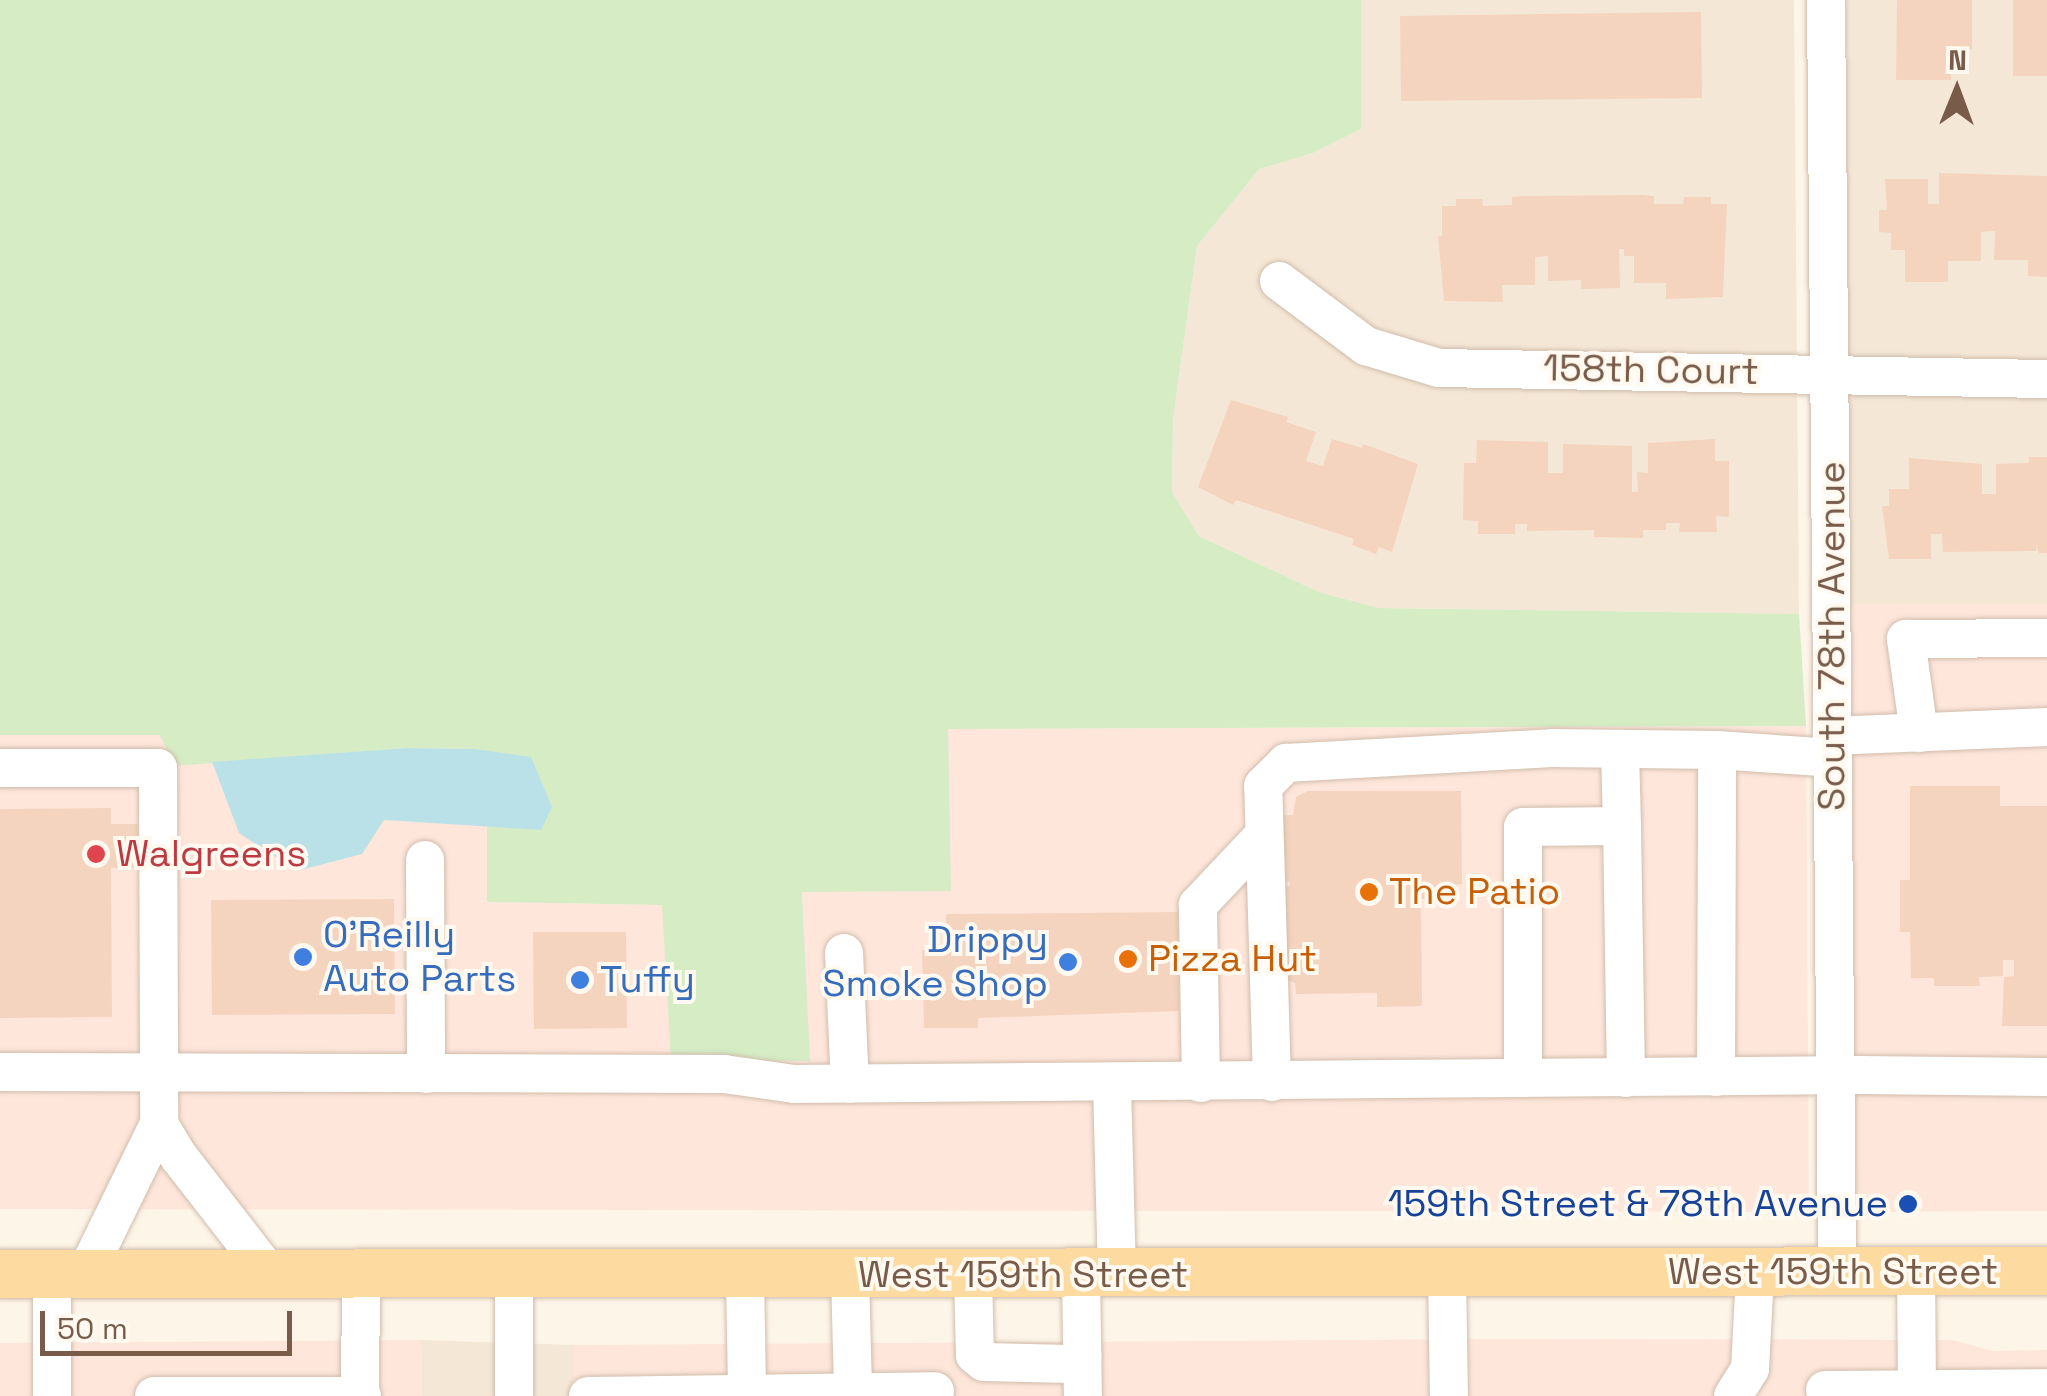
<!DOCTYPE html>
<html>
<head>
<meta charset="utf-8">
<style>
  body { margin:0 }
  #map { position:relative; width:2047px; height:1396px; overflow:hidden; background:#fdf5e8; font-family:"Space Grotesk",sans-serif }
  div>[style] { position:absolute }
  .residential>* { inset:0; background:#f5e7d6 }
  .commercial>* { inset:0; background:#fee6db }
  .green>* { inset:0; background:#d5ecc5 }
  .water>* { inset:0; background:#bbe1e8 }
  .building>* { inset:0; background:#f4d4be }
  .roads { filter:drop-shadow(0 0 2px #d0bdac) drop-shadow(0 0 2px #d0bdac) }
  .minor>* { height:38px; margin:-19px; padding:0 19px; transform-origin:19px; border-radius:19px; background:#fff }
  .major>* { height:48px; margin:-24px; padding:0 24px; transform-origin:24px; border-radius:24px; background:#fdda9f }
  .dots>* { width:28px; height:28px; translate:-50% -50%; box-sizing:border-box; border:5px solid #fff9ef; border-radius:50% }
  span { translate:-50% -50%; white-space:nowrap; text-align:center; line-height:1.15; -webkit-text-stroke:8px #fff9ef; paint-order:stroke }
  .street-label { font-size:38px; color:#795b4a }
  .health-label { font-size:38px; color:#be3a42 }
  .left { translate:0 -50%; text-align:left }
  .food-label { font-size:38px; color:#c56008 }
  .shop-label { font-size:38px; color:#366cbe }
  .right { translate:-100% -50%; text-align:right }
  .transit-label { font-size:38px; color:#164399 }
  .north { position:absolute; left:1907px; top:40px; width:100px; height:100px; -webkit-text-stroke:8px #fff9ef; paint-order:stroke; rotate:1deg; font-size:28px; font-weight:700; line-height:40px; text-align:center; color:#795b4a }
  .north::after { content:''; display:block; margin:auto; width:35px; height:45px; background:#795b4a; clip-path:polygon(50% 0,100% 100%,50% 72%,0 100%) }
  .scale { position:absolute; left:40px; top:1311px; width:252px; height:45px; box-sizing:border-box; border:5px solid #795b4a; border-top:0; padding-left:12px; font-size:30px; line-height:35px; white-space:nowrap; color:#795b4a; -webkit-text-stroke:8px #fff9ef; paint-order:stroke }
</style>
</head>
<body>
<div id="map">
  <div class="residential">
    <div style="clip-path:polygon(1361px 0,1794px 0,1799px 614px,1378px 608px,1319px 592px,1199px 536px,1172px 492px,1173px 419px,1197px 246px,1259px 169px,1313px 153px,1360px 129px)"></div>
    <div style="clip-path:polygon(1847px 0,2047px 0,2047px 604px,1846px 604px)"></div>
    <div style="clip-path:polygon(421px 1340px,574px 1345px,574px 1396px,422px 1396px)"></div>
  </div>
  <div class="commercial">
    <div style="clip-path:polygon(1846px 604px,2047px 604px,2047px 1211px,1857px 1212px)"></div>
    <div style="clip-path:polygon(1806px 726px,1809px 1212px,0 1209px,0 735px,161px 735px,174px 766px,212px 762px,239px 833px,383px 820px,487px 826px,487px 902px,663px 905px,809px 1061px,802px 891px,947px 729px)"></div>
    <div style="clip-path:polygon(1502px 1339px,1953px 1340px,1992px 1351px,2047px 1350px,2047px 1396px,574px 1396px,574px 1345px)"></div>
    <div style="clip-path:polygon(421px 1340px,422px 1396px,0 1396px,0 1343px)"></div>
  </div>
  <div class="green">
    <div style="clip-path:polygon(0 0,1361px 0,1361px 129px,1313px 153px,1259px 169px,1197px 246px,1173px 419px,1172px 492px,1199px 536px,1319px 592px,1378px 608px,1799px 614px,1806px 726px,948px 729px,951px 891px,802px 892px,810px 1061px,671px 1060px,662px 905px,487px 902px,487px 826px,541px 830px,474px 749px,407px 748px,174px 766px,160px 735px,0 735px)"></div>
  </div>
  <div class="water">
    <div style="clip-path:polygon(407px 748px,474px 749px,531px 757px,552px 807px,541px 830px,384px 820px,362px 854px,297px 871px,239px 833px,212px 762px)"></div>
  </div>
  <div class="building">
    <div style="clip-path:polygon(1897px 0,1972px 0,1972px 49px,1951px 49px,1951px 80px,1896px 80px)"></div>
    <div style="clip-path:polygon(2013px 0,2047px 0,2047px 76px,2013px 76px)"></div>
    <div style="clip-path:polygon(1701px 12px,1702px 98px,1401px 101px,1400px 16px)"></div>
    <div style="clip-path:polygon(1939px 173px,2047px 176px,2047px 277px,2028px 276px,2028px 260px,1994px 260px,1995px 231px,1981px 232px,1981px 261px,1948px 261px,1948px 282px,1905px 282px,1905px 250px,1891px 250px,1891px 233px,1879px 232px,1879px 210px,1887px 210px,1885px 179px,1928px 179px,1928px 204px,1939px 204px)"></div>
    <div style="clip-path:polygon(1642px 195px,1654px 196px,1654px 204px,1683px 204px,1684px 197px,1711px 197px,1711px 204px,1727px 204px,1723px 297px,1666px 299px,1666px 283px,1634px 283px,1634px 256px,1624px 256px,1624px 249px,1619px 249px,1620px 288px,1581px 289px,1581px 280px,1548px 281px,1548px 256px,1535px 257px,1535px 285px,1502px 285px,1503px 302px,1444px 301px,1438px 236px,1442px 236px,1442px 206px,1456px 206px,1456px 199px,1482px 199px,1483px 206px,1512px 205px,1512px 197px,1522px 196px)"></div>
    <div style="clip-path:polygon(1231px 400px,1288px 417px,1286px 422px,1316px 432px,1306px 461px,1323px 466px,1332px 439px,1362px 448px,1363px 444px,1418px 464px,1392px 552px,1379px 547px,1376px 554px,1352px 545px,1354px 539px,1236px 500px,1233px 505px,1198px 487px)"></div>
    <div style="clip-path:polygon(1715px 439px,1715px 461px,1729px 461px,1729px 517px,1716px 516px,1717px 532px,1679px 532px,1680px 523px,1666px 523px,1666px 530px,1643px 530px,1643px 538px,1594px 537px,1594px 530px,1527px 531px,1527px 524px,1515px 524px,1515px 534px,1478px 534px,1478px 521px,1463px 520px,1464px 463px,1476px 463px,1477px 440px,1548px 442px,1548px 473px,1563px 473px,1563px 444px,1632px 446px,1632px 492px,1638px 492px,1637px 472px,1648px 473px,1648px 443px)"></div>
    <div style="clip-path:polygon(2029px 457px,2047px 457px,2047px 553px,2039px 553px,2036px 545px,2036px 551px,1943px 552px,1942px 534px,1931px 534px,1931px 559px,1889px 559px,1882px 506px,1889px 506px,1889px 489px,1909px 489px,1909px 458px,1982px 464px,1982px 494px,1996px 494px,1996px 464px,2029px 463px)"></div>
    <div style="clip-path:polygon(1910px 786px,2000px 786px,2000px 806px,2047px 806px,2047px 1026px,2002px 1026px,2004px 977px,2014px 976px,2014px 960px,2003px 960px,2003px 976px,1979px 977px,1980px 986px,1934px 986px,1934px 978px,1911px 978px,1910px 932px,1900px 932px,1900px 880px,1910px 880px)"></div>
    <div style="clip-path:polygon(1461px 791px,1462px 884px,1452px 885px,1453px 899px,1421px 899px,1422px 1006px,1377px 1007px,1377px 993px,1296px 994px,1295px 983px,1287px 980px,1285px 886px,1290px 886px,1289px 881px,1283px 881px,1282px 815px,1293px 815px,1296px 797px,1308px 791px)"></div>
    <div style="clip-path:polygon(111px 808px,111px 824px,138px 824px,138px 868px,111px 868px,112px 1017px,0 1018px,0 809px)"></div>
    <div style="clip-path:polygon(394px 899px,395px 1014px,212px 1015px,211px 900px)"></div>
    <div style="clip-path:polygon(1178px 912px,1179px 1011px,978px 1018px,978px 1028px,924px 1028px,922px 950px,945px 950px,946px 914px)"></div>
    <div style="clip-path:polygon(533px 932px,626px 932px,627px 1028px,534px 1029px)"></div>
  </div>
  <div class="roads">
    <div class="minor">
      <div style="left:1826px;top:0;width:1272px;rotate:89.5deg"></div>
      <div style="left:1279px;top:281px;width:109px;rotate:36.8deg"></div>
      <div style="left:1366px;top:346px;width:76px;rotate:16.8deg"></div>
      <div style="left:1439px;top:368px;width:608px;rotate:1.04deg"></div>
      <div style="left:1919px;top:733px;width:95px;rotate:-97.9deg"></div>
      <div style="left:1906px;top:639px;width:141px;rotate:-0.4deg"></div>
      <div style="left:1832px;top:736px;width:215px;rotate:-2.4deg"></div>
      <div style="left:0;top:768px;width:158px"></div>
      <div style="left:158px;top:768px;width:356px;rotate:89.8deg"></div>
      <div style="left:159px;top:1124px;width:166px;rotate:116.1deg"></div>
      <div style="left:1622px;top:826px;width:252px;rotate:89.1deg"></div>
      <div style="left:425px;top:860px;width:214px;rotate:89.7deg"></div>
      <div style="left:844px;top:953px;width:131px;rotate:87.4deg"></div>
      <div style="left:0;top:1072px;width:724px;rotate:0.16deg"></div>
      <div style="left:724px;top:1074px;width:71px;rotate:8.1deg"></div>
      <div style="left:794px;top:1084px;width:1067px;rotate:-0.48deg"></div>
      <div style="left:1861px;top:1075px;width:186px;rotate:0.6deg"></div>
      <div style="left:1716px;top:1077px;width:327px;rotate:-89.8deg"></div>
      <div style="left:1523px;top:1078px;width:251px;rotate:-90deg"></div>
      <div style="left:1523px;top:827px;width:99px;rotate:-0.6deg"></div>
      <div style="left:1622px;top:826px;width:77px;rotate:-91.5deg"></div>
      <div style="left:1272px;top:1082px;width:296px;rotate:-91.7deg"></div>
      <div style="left:1263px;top:786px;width:33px;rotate:-45deg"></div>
      <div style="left:1286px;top:763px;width:266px;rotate:-3.2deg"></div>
      <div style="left:1552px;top:748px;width:165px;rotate:0.7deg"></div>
      <div style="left:1717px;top:750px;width:116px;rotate:3.9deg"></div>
      <div style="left:1201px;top:1083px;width:178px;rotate:-91deg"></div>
      <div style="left:1198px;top:905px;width:93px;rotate:-46.7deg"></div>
      <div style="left:1112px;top:1084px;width:191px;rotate:88.5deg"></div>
      <div style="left:159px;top:1124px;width:39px;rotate:59deg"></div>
      <div style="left:179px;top:1157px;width:147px;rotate:52.2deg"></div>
      <div style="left:1916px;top:1272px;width:117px;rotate:89.5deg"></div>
      <div style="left:52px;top:1273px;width:123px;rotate:90deg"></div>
      <div style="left:1447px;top:1273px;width:123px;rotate:89.1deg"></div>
      <div style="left:745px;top:1275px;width:118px;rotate:89deg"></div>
      <div style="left:850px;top:1275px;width:117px;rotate:88.5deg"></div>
      <div style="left:973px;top:1275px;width:80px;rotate:88.6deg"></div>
      <div style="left:975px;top:1355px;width:11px;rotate:38deg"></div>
      <div style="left:984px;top:1362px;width:87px;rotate:1.3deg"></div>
      <div style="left:1071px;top:1364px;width:14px;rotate:-34deg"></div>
      <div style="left:1081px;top:1275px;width:121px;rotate:89.1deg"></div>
      <div style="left:1825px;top:1390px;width:222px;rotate:-0.5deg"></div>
      <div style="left:360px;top:1395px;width:123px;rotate:-89.5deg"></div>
      <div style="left:154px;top:1396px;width:208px"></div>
      <div style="left:514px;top:1396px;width:125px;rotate:-90deg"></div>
      <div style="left:588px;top:1396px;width:347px;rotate:-0.8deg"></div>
      <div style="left:1733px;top:1396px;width:32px;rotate:-58deg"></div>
      <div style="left:1750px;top:1369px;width:97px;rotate:-87deg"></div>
    </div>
    <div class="major">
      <div style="left:0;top:1274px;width:2047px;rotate:-0.08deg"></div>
    </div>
  </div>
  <div class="dots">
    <div style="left:96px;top:854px;background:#e0444e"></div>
    <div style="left:1369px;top:892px;background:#e8710a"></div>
    <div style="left:303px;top:957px;background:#3f7fe0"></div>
    <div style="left:1128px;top:959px;background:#e8710a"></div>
    <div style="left:1068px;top:962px;background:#3f7fe0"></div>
    <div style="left:580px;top:980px;background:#3f7fe0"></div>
    <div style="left:1908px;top:1204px;background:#1a4fb4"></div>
  </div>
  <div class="street-label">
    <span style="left:1651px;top:370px;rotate:1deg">158th Court</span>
    <span style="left:1832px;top:636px;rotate:-90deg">South 78th Avenue</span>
    <span style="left:1833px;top:1272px">West 159th Street</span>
    <span style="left:1023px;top:1275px">West 159th Street</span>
  </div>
  <div class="health-label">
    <span class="left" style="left:116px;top:854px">Walgreens</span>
  </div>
  <div class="food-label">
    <span class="left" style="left:1389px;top:892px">The Patio</span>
    <span class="left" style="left:1148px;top:959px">Pizza Hut</span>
  </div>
  <div class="shop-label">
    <span class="left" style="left:323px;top:957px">O'Reilly<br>Auto Parts</span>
    <span class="right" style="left:1048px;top:962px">Drippy<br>Smoke Shop</span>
    <span class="left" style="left:600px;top:980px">Tuffy</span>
  </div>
  <div class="transit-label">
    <span class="right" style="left:1888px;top:1204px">159th Street &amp; 78th Avenue</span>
  </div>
  <div class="north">N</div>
  <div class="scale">50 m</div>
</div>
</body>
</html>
